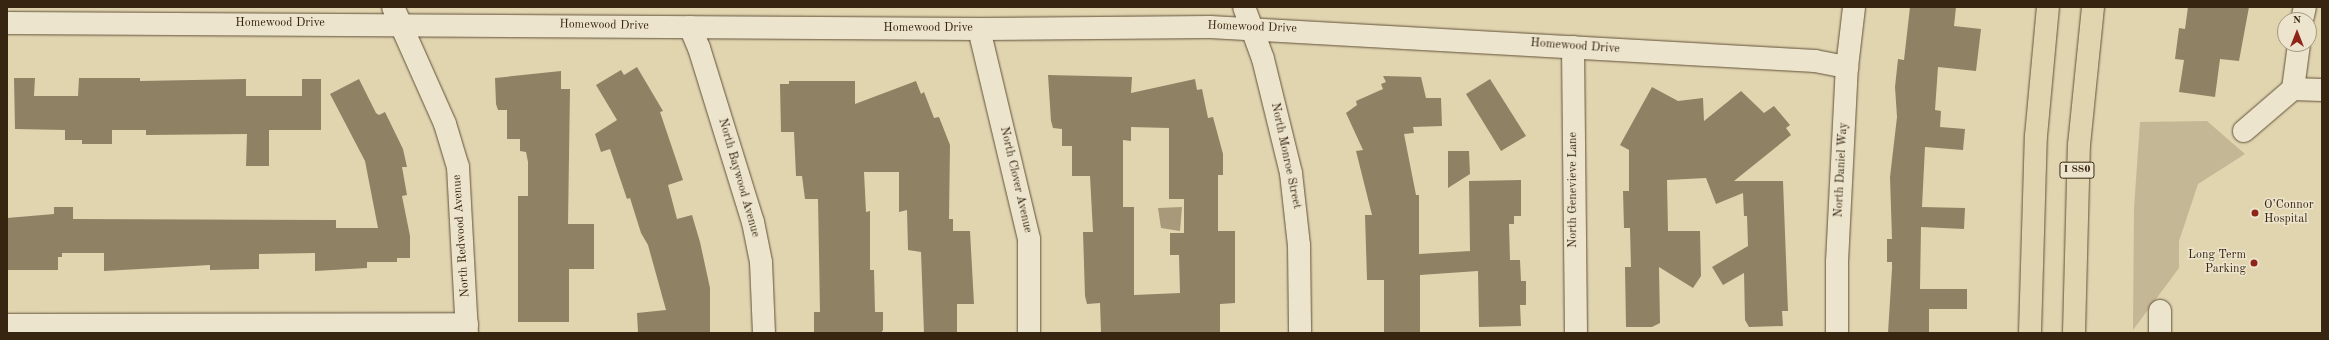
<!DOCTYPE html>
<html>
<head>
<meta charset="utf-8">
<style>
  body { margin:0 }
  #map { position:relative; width:2329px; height:340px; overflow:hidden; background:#e1d5b0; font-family:"Old Standard TT",serif }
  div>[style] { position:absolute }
  .green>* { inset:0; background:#c4b795 }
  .water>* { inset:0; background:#a7997a }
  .building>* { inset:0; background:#8f8164 }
  .roads { filter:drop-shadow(0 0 1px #625139) drop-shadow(0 0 1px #625139) }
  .minor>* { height:22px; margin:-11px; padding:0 11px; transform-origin:11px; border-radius:11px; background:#ece4cc }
  .secondary>* { height:22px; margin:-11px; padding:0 11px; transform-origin:11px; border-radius:11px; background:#ece4cc }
  .motorway>* { height:22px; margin:-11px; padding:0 11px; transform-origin:11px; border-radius:11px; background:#e1d5b0 }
  .dots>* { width:11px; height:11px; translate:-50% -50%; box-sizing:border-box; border:2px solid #ece4cc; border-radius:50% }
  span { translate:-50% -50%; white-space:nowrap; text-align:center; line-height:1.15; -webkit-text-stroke:3px #ece4cc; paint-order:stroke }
  .shield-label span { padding:1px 3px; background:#ece4cc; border:1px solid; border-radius:3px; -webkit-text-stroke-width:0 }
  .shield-label { font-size:11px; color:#372511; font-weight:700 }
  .street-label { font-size:12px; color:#372511 }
  .poi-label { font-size:12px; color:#372511 }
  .left { translate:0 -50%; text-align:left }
  .right { translate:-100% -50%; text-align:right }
  .frame { position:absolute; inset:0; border:8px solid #372511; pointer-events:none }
  .north { position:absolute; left:2277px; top:12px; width:40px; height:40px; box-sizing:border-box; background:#ece4cc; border:1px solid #a49881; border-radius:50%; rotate:0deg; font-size:11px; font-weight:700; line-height:16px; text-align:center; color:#372511 }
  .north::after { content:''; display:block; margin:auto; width:14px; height:18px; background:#8f2418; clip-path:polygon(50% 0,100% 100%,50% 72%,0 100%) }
</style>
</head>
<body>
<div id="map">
  <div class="green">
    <div style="clip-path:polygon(2207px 121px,2245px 154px,2198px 184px,2179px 241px,2179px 268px,2133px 330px,2134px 208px,2140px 122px)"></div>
  </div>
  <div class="water">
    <div style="clip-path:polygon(1182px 207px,1180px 231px,1161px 228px,1158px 208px)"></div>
  </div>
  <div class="building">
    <div style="clip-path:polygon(1910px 7px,1956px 7px,1954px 26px,1981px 29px,1976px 71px,1938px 67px,1935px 110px,1941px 111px,1940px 127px,1965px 129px,1963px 150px,1925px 147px,1922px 207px,1965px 208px,1964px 229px,1921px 227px,1920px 289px,1967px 289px,1967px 309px,1929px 309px,1929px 333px,1888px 333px,1892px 269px,1892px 262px,1887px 262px,1887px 239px,1892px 239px,1890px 177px,1897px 117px,1895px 87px,1898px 59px,1904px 60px)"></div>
    <div style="clip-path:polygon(2188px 7px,2249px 7px,2239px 61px,2220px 59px,2215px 97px,2179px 92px,2184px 60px,2175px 59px,2179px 28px,2185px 29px)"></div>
    <div style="clip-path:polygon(637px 67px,663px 111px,660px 112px,683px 180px,668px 185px,677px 219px,692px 215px,700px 242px,710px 288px,710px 333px,638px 333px,637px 313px,666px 310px,648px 245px,641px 233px,630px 198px,627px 199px,610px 149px,601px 152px,595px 134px,617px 120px,596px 85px,621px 70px,624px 75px)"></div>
    <div style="clip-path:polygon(561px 71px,561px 89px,570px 89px,568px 224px,594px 224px,594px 269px,569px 269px,569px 322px,518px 322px,518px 196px,528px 196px,528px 162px,526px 152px,520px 151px,520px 139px,507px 139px,507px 110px,498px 110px,496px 104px,495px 78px)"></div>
    <div style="clip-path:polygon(evenodd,1048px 75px,1132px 77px,1131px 93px,1195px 79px,1197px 90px,1202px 89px,1208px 118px,1213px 117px,1223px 154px,1223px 175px,1218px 175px,1218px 231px,1235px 231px,1235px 303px,1220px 304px,1220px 333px,1101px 333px,1100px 303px,1087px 304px,1085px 296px,1083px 232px,1093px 232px,1090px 176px,1072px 176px,1072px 146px,1062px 146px,1062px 129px,1053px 128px,1051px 121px,1048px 75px,1131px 127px,1169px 128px,1169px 199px,1184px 199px,1184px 233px,1170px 233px,1170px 255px,1179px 255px,1180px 293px,1134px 295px,1134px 207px,1123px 207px,1123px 140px,1131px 141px,1131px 127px)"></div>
    <div style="clip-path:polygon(1383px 76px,1421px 77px,1426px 98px,1441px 98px,1442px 126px,1413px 127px,1414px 133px,1404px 134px,1416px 195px,1419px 195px,1419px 254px,1470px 251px,1469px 181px,1521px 180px,1521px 216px,1514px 216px,1514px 224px,1509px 224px,1510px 260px,1520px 260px,1521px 281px,1526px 281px,1526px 305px,1520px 305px,1521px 326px,1479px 327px,1478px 271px,1420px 275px,1420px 333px,1384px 333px,1384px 280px,1367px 280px,1365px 215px,1372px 215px,1356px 151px,1363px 150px,1346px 113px,1357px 105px,1356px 101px,1383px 89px,1381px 84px,1386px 82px)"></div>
    <div style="clip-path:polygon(14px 78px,35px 78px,34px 96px,78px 96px,79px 78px,140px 78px,140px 81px,246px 79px,246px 96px,302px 96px,302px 79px,321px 79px,321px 130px,269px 130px,269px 166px,246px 166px,247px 134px,146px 135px,146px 130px,112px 130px,112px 144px,82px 144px,82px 140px,65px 140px,65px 130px,15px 129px)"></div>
    <div style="clip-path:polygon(359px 79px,376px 113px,379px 115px,385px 112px,403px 149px,407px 167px,402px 167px,407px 195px,402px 196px,410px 236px,410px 258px,397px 258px,397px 262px,367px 262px,367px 268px,315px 271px,315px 253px,259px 254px,259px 269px,210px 270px,210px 265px,104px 271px,104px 253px,62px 253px,62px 257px,58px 257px,58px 270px,7px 270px,7px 218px,54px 214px,54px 207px,73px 207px,73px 219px,336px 220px,336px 228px,378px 228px,365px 161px,330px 94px)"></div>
    <div style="clip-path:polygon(1490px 79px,1526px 136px,1501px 151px,1466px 94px)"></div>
    <div style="clip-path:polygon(789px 81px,855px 81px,855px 104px,916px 81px,921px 94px,924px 92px,934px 118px,939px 117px,950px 145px,949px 219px,953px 219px,953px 231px,970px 231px,974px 304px,957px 304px,957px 333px,924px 333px,921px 252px,908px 250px,907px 210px,899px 212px,899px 172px,864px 172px,866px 212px,870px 211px,870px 270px,874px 270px,875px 312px,883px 312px,883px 330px,881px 333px,814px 333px,814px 312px,820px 312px,818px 199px,805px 199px,802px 176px,796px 176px,794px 132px,781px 132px,780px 84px,789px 84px)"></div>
    <div style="clip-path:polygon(1652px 87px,1678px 101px,1703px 98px,1704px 121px,1741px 91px,1764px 113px,1774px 106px,1790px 125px,1786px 128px,1791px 135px,1734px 181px,1783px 181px,1788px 311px,1782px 311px,1783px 326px,1749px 327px,1745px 320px,1744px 273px,1723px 285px,1712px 267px,1748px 246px,1747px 216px,1744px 216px,1743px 193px,1716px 204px,1706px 178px,1667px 180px,1668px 231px,1700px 231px,1701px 276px,1693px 288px,1659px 267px,1660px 323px,1652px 327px,1626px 327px,1625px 267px,1631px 267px,1630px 228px,1624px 228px,1623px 191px,1629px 191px,1629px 150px,1620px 145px)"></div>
    <div style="clip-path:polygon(1448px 151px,1469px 151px,1470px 174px,1448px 188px)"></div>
  </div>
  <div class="roads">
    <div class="minor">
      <div style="left:393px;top:7px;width:128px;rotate:66deg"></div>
      <div style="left:445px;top:124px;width:45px;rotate:73.2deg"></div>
      <div style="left:458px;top:167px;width:166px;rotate:86.9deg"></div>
      <div style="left:2302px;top:20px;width:13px;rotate:-77deg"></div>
      <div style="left:7px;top:23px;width:972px;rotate:0.35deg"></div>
      <div style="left:979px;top:29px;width:231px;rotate:-0.5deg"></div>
      <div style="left:1210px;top:27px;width:606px;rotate:3.22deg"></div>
      <div style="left:1815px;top:61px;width:33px;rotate:11deg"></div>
      <div style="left:690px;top:27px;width:23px;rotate:67deg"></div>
      <div style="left:699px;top:48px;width:182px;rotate:72.8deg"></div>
      <div style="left:753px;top:222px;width:41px;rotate:78.7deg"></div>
      <div style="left:761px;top:262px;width:71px;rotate:87.6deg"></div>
      <div style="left:979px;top:29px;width:216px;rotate:76.6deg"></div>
      <div style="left:1029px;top:239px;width:94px;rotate:90deg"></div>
      <div style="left:1573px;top:47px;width:286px;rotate:89.4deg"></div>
      <div style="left:2293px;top:89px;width:45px;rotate:-82.4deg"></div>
      <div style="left:2293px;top:89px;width:29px;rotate:2deg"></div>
      <div style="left:2244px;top:131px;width:65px;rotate:-40.6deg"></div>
      <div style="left:2160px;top:311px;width:22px;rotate:90deg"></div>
      <div style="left:7px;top:325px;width:460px;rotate:-0.1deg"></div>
      <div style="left:1837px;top:333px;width:71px;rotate:-90deg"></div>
      <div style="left:1837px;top:262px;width:195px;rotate:-87.1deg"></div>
      <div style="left:1847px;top:67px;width:60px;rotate:-83.3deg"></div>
    </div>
    <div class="secondary">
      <div style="left:1244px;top:7px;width:55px;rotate:69.9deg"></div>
      <div style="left:1263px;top:59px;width:117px;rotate:76.2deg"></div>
      <div style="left:1291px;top:173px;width:72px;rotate:83.7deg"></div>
      <div style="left:1299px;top:245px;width:88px;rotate:89.3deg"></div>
    </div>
    <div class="motorway">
      <div style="left:2030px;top:333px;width:197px;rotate:-88.3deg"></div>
      <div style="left:2036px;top:136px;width:130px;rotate:-84.7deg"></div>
      <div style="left:2074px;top:333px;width:188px;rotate:-88.5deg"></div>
      <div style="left:2079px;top:145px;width:139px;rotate:-84.2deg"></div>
    </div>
  </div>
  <div class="dots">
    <div style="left:2255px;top:213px;background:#8f2418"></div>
    <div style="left:2254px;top:263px;background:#8f2418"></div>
  </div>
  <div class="shield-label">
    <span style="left:2077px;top:170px">I 880</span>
  </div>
  <div class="street-label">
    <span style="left:280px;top:24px">Homewood Drive</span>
    <span style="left:604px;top:26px;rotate:1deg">Homewood Drive</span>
    <span style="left:1252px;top:28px;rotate:2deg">Homewood Drive</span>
    <span style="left:928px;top:29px">Homewood Drive</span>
    <span style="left:1575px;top:47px;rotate:4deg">Homewood Drive</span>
    <span style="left:1285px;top:156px;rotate:78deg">North Monroe Street</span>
    <span style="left:1842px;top:170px;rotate:-87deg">North Daniel Way</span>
    <span style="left:738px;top:178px;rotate:74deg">North Baywood Avenue</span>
    <span style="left:1015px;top:180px;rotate:77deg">North Clover Avenue</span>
    <span style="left:1574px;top:190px;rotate:-90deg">North Genevieve Lane</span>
    <span style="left:462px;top:236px;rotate:-94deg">North Redwood Avenue</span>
  </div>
  <div class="poi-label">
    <span class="left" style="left:2264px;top:213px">O’Connor<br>Hospital</span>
    <span class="right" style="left:2246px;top:263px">Long Term<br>Parking</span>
  </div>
  <div class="frame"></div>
  <div class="north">N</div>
</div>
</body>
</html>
